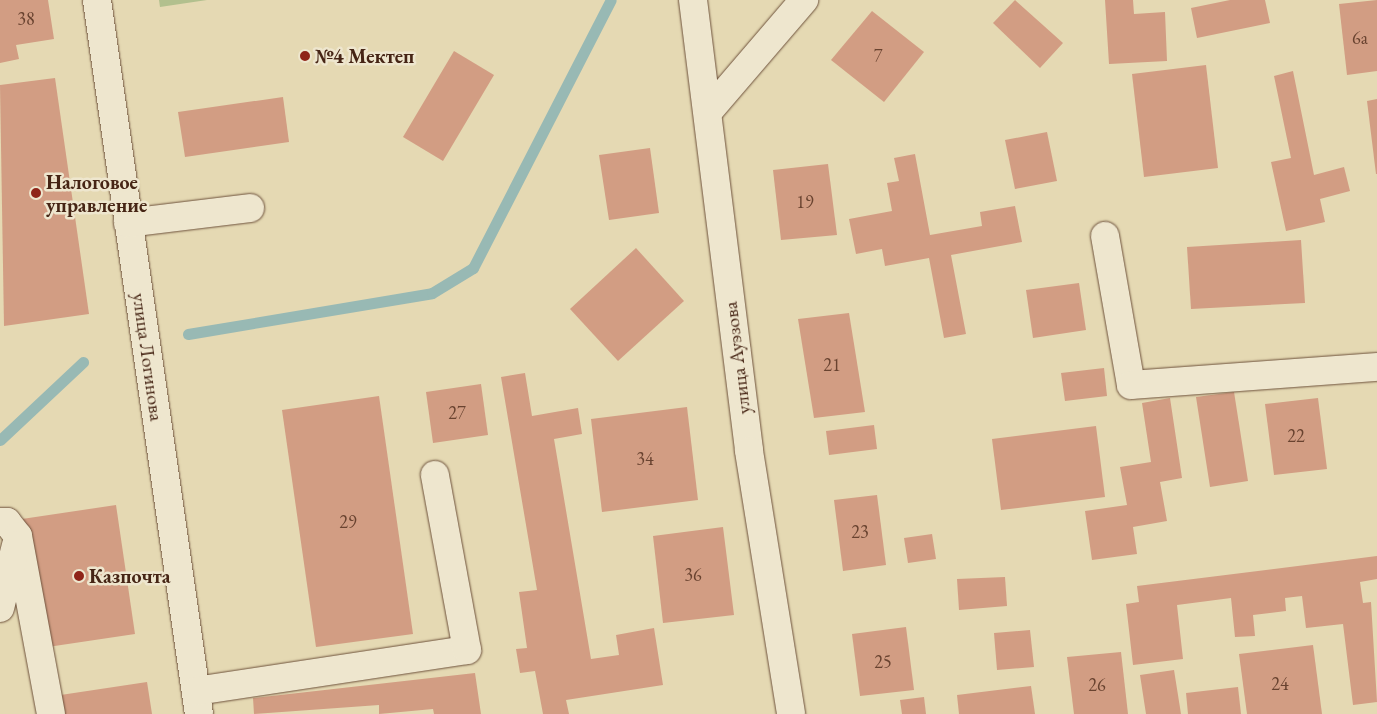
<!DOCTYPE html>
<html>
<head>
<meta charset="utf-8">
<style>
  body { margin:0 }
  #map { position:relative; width:1377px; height:714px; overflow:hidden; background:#e5d9b3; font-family:"EB Garamond",serif }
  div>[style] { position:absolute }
  .green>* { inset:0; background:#b2c08e }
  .stream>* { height:11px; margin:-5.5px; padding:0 5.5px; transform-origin:5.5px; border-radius:5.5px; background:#98b9b4 }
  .building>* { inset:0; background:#d29d83 }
  .roads { filter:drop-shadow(0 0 1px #6e523c) drop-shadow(0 0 1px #6e523c) }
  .minor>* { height:28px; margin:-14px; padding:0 14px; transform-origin:14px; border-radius:14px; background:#eee6ce }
  .dots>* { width:14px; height:14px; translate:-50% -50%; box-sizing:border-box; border:2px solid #eee6ce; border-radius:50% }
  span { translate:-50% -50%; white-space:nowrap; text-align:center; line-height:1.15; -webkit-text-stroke:5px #eee6ce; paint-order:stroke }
  .number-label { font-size:18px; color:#694330 }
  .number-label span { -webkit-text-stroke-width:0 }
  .poi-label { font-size:20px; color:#462515; font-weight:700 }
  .left { translate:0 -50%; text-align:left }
  .street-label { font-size:20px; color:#462515 }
</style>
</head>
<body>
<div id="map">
  <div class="green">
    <div style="clip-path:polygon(159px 0,207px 0,160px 7px)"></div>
  </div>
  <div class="stream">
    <div style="left:188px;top:334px;width:247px;rotate:-9.5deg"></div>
    <div style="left:432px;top:293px;width:48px;rotate:-31.4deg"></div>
    <div style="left:473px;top:268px;width:301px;rotate:-62.8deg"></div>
    <div style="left:0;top:440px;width:114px;rotate:-43.2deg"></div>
  </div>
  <div class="building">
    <div style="clip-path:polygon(0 0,48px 0,54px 39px,16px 45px,19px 59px,0 63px)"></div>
    <div style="clip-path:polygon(1015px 0,1063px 43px,1040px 68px,993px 23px)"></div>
    <div style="clip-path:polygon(1105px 0,1133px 0,1134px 14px,1165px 12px,1167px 61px,1109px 64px)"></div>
    <div style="clip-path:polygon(1230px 0,1265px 0,1270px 23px,1197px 38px,1191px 8px)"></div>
    <div style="clip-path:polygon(1377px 0,1377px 71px,1347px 75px,1339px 4px)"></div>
    <div style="clip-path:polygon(872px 11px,924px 52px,884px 102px,831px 60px)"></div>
    <div style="clip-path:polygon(454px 51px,494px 75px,443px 161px,403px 137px)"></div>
    <div style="clip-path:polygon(1206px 65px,1218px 168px,1144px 177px,1132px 74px)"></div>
    <div style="clip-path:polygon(1293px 71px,1314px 175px,1344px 167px,1350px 191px,1320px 199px,1325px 222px,1286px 231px,1271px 162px,1291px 158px,1274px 76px)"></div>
    <div style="clip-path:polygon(55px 78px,89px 314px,4px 326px,0 85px)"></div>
    <div style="clip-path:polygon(283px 97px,289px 142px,185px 157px,178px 112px)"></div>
    <div style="clip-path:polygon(1377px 99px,1377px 174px,1376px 174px,1367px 101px)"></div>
    <div style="clip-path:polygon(1047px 132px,1057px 181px,1015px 189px,1005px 140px)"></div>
    <div style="clip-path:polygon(650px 148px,659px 213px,609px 220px,599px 155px)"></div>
    <div style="clip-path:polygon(915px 154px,930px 235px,982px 226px,980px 212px,1015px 206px,1022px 242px,951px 255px,966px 334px,944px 338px,929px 258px,885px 266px,882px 249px,856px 254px,849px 219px,892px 211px,887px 183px,899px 181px,894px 158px)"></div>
    <div style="clip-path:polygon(828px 164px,837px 235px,781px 240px,773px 170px)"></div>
    <div style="clip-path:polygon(1301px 240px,1305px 303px,1191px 309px,1187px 247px)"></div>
    <div style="clip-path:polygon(636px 248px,684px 301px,618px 361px,570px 309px)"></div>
    <div style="clip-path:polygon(1079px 283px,1086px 330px,1033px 338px,1026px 290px)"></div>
    <div style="clip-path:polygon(849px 313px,865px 412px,814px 418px,798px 319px)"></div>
    <div style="clip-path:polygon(1104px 368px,1107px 396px,1065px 401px,1061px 373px)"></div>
    <div style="clip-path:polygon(525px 373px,532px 416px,578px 408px,582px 434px,554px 439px,591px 659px,619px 655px,616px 635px,654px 628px,663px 685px,566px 700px,569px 714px,543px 714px,535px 671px,520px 673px,516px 649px,527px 648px,519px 592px,537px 590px,501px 377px)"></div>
    <div style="clip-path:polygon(481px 384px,488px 435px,433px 443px,426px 392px)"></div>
    <div style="clip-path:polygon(1234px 392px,1248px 481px,1210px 487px,1196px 397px)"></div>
    <div style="clip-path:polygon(379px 396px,413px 634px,316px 647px,282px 410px)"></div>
    <div style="clip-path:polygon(1170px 398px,1182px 478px,1160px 482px,1167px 521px,1133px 527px,1137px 554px,1092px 560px,1085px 511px,1127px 505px,1120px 467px,1151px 462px,1142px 403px)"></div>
    <div style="clip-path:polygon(1318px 398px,1327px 469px,1274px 475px,1265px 404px)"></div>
    <div style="clip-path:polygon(687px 407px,698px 500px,602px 512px,591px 419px)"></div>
    <div style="clip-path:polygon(874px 425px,877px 449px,829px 455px,826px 431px)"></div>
    <div style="clip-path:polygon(1096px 426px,1105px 497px,1001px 510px,992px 439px)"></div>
    <div style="clip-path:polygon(877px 495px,886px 565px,843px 571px,834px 500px)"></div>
    <div style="clip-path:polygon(116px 505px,135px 634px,41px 648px,22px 519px)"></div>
    <div style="clip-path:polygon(723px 527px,734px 615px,663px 623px,653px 536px)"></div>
    <div style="clip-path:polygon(932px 534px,936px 559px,908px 563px,904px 538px)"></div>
    <div style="clip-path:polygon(1377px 556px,1377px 579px,1360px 582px,1363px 603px,1371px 602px,1377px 702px,1353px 705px,1343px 624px,1306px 628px,1302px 596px,1285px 598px,1286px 611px,1253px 615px,1255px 636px,1235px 637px,1231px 598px,1177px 605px,1183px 659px,1133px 665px,1126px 604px,1139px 602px,1137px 586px)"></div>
    <div style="clip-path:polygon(1005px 577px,1007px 606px,959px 610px,957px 579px)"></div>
    <div style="clip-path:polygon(906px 627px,914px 690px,860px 696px,852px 634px)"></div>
    <div style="clip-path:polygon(1030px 630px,1034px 667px,997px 670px,994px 633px)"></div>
    <div style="clip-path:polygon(1313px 645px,1322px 714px,1247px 714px,1239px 654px)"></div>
    <div style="clip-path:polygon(1121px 652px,1128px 714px,1074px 714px,1067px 657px)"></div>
    <div style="clip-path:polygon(1174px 670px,1181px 714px,1146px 714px,1140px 675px)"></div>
    <div style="clip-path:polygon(475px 673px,481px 714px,434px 714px,433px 709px,379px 714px,379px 705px,254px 714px,253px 698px)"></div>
    <div style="clip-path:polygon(147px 682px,152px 714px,57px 714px,54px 696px)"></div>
    <div style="clip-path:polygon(1031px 686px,1035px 714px,959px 714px,957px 695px)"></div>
    <div style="clip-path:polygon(1238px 687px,1241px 714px,1188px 714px,1186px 693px)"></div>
    <div style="clip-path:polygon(924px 697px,926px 714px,902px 714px,900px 700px)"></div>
  </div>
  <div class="roads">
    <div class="minor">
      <div style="left:97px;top:0;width:721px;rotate:81.87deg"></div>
      <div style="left:693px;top:0;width:454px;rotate:82.9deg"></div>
      <div style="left:749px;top:451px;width:266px;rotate:80.9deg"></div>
      <div style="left:708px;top:112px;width:148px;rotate:-49.4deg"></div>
      <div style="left:128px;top:223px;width:123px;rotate:-7deg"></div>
      <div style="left:1105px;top:236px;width:151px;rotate:80.1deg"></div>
      <div style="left:1131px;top:385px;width:247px;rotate:-4.2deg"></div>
      <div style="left:0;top:522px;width:7px"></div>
      <div style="left:7px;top:522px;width:18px;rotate:52deg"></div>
      <div style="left:18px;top:536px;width:181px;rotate:79.5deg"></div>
      <div style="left:0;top:608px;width:65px;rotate:-75.7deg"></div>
      <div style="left:196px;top:691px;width:274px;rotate:-8.6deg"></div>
      <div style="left:467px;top:650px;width:178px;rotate:-100.4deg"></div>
    </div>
  </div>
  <div class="dots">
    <div style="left:305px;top:56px;background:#8f2418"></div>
    <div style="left:36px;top:193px;background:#8f2418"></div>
    <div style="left:79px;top:576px;background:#8f2418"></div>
  </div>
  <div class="number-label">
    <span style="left:26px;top:19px">38</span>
    <span style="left:1360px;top:38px">6а</span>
    <span style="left:878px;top:56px">7</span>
    <span style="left:805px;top:202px">19</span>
    <span style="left:832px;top:365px">21</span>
    <span style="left:457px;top:413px">27</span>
    <span style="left:1296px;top:436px">22</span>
    <span style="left:645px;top:459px">34</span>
    <span style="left:348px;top:522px">29</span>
    <span style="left:860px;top:532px">23</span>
    <span style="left:693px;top:575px">36</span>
    <span style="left:883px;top:662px">25</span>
    <span style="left:1280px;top:684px">24</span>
    <span style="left:1097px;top:685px">26</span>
  </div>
  <div class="poi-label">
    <span class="left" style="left:315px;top:56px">№4 Мектеп</span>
    <span class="left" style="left:46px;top:194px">Налоговое<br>управление</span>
    <span class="left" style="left:89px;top:576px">Казпочта</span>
  </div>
  <div class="street-label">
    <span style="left:148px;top:357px;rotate:82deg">улица Логинова</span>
    <span style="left:737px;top:358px;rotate:-97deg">улица Ауэзова</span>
  </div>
</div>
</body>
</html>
